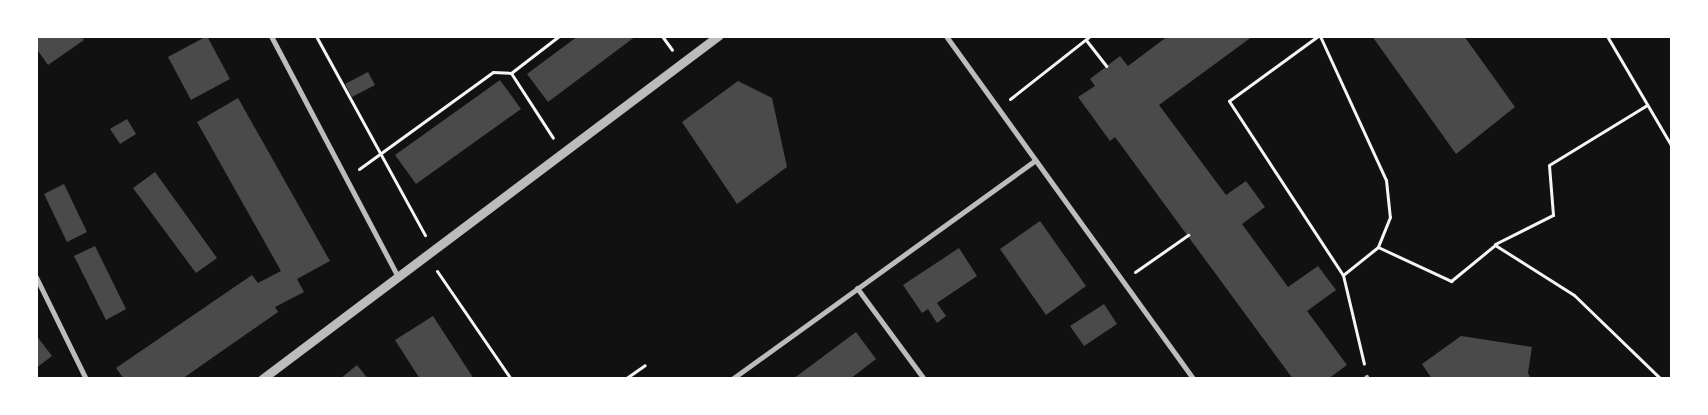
<!DOCTYPE html>
<html>
<head>
<meta charset="utf-8">
<style>
  body { margin:0 }
  #map { position:relative; width:1708px; height:415px; overflow:hidden; background:#111; font-family:Jost,sans-serif }
  div>[style] { position:absolute }
  .building>* { inset:0; background:#4a4a4a }
  .path>* { height:3px; margin:-1.5px; padding:0 1.5px; transform-origin:1.5px; border-radius:1.5px; background:#f5f5f5 }
  .service>* { height:4px; margin:-2px; padding:0 2px; transform-origin:2px; border-radius:2px; background:#bcbcbc }
  .minor>* { height:5px; margin:-2.5px; padding:0 2.5px; transform-origin:2.5px; border-radius:2.5px; background:#bcbcbc }
  .tertiary>* { height:9px; margin:-4.5px; padding:0 4.5px; transform-origin:4.5px; border-radius:4.5px; background:#bcbcbc }
  span { translate:-50% -50%; white-space:nowrap; text-align:center; line-height:1.15; -webkit-text-stroke:4.5px #fff; paint-order:stroke }
  .frame { position:absolute; inset:0; border:38px solid #fff; pointer-events:none }
</style>
</head>
<body>
<div id="map">
  <div class="building">
    <div style="clip-path:polygon(36px 36px,81px 36px,84px 40px,48px 65px,36px 48px)"></div>
    <div style="clip-path:polygon(207px 36px,230px 79px,191px 100px,168px 57px)"></div>
    <div style="clip-path:polygon(578px 36px,636px 36px,548px 102px,527px 74px)"></div>
    <div style="clip-path:polygon(1168px 36px,1253px 36px,1159px 105px,1226px 195px,1246px 181px,1265px 207px,1242px 224px,1288px 287px,1318px 266px,1336px 290px,1307px 311px,1347px 365px,1328px 379px,1293px 379px,1115px 137px,1110px 141px,1078px 97px,1095px 86px,1090px 79px,1120px 56px,1128px 66px)"></div>
    <div style="clip-path:polygon(1372px 36px,1464px 36px,1515px 107px,1456px 154px)"></div>
    <div style="clip-path:polygon(368px 72px,375px 85px,352px 97px,345px 84px)"></div>
    <div style="clip-path:polygon(500px 80px,521px 109px,416px 184px,395px 155px)"></div>
    <div style="clip-path:polygon(738px 81px,772px 98px,787px 167px,737px 204px,682px 122px)"></div>
    <div style="clip-path:polygon(238px 98px,330px 261px,297px 279px,304px 292px,275px 307px,278px 312px,182px 379px,124px 379px,116px 368px,252px 275px,258px 283px,281px 271px,197px 122px)"></div>
    <div style="clip-path:polygon(127px 119px,136px 134px,120px 144px,110px 129px)"></div>
    <div style="clip-path:polygon(155px 172px,217px 258px,196px 273px,133px 188px)"></div>
    <div style="clip-path:polygon(64px 184px,87px 232px,67px 242px,44px 194px)"></div>
    <div style="clip-path:polygon(1040px 221px,1086px 286px,1046px 315px,1000px 249px)"></div>
    <div style="clip-path:polygon(95px 246px,126px 309px,106px 320px,74px 256px)"></div>
    <div style="clip-path:polygon(959px 248px,977px 276px,937px 303px,946px 316px,937px 323px,928px 309px,922px 313px,903px 285px)"></div>
    <div style="clip-path:polygon(1104px 304px,1117px 324px,1084px 346px,1070px 326px)"></div>
    <div style="clip-path:polygon(433px 316px,474px 379px,420px 379px,395px 340px)"></div>
    <div style="clip-path:polygon(856px 332px,876px 359px,850px 379px,793px 379px)"></div>
    <div style="clip-path:polygon(36px 335px,52px 356px,36px 368px)"></div>
    <div style="clip-path:polygon(1461px 336px,1532px 347px,1528px 373px,1531px 379px,1432px 379px,1422px 364px)"></div>
    <div style="clip-path:polygon(357px 365px,368px 379px,340px 379px)"></div>
  </div>
  <div class="path">
    <div style="left:316px;top:36px;width:227px;rotate:61.3deg"></div>
    <div style="left:662px;top:36px;width:17px;rotate:54deg"></div>
    <div style="left:1318px;top:36px;width:110px;rotate:143.9deg"></div>
    <div style="left:1229px;top:101px;width:208px;rotate:56.8deg"></div>
    <div style="left:1343px;top:275px;width:91px;rotate:76.7deg"></div>
    <div style="left:1320px;top:36px;width:158px;rotate:65.4deg"></div>
    <div style="left:1386px;top:180px;width:37px;rotate:84deg"></div>
    <div style="left:1390px;top:217px;width:32px;rotate:112deg"></div>
    <div style="left:1378px;top:247px;width:45px;rotate:141.3deg"></div>
    <div style="left:1607px;top:36px;width:129px;rotate:59.6deg"></div>
    <div style="left:1086px;top:40px;width:33px;rotate:52deg"></div>
    <div style="left:511px;top:73px;width:77px;rotate:57.1deg"></div>
    <div style="left:1010px;top:99px;width:102px;rotate:-38.2deg"></div>
    <div style="left:359px;top:169px;width:165px;rotate:-35.9deg"></div>
    <div style="left:493px;top:72px;width:18px;rotate:3deg"></div>
    <div style="left:511px;top:73px;width:61px;rotate:-37.6deg"></div>
    <div style="left:1495px;top:244px;width:65px;rotate:-26.6deg"></div>
    <div style="left:1553px;top:215px;width:50px;rotate:-94.6deg"></div>
    <div style="left:1549px;top:165px;width:115px;rotate:-31.5deg"></div>
    <div style="left:1378px;top:247px;width:81px;rotate:25deg"></div>
    <div style="left:1451px;top:281px;width:57px;rotate:-39.3deg"></div>
    <div style="left:1495px;top:245px;width:93px;rotate:32.3deg"></div>
    <div style="left:1574px;top:295px;width:121px;rotate:44deg"></div>
    <div style="left:437px;top:271px;width:131px;rotate:55.6deg"></div>
    <div style="left:1135px;top:272px;width:65px;rotate:-34.9deg"></div>
    <div style="left:625px;top:379px;width:24px;rotate:-35deg"></div>
  </div>
  <div class="service">
    <div style="left:1365px;top:379px;width:3px;rotate:-45deg"></div>
  </div>
  <div class="minor">
    <div style="left:271px;top:36px;width:270px;rotate:62.2deg"></div>
    <div style="left:946px;top:36px;width:423px;rotate:54.2deg"></div>
    <div style="left:36px;top:277px;width:114px;rotate:63.9deg"></div>
    <div style="left:857px;top:288px;width:113px;rotate:53.6deg"></div>
    <div style="left:732px;top:379px;width:372px;rotate:-35.8deg"></div>
  </div>
  <div class="tertiary">
    <div style="left:262px;top:379px;width:571px;rotate:-36.95deg"></div>
  </div>
  <div class="frame"></div>
</div>
</body>
</html>
